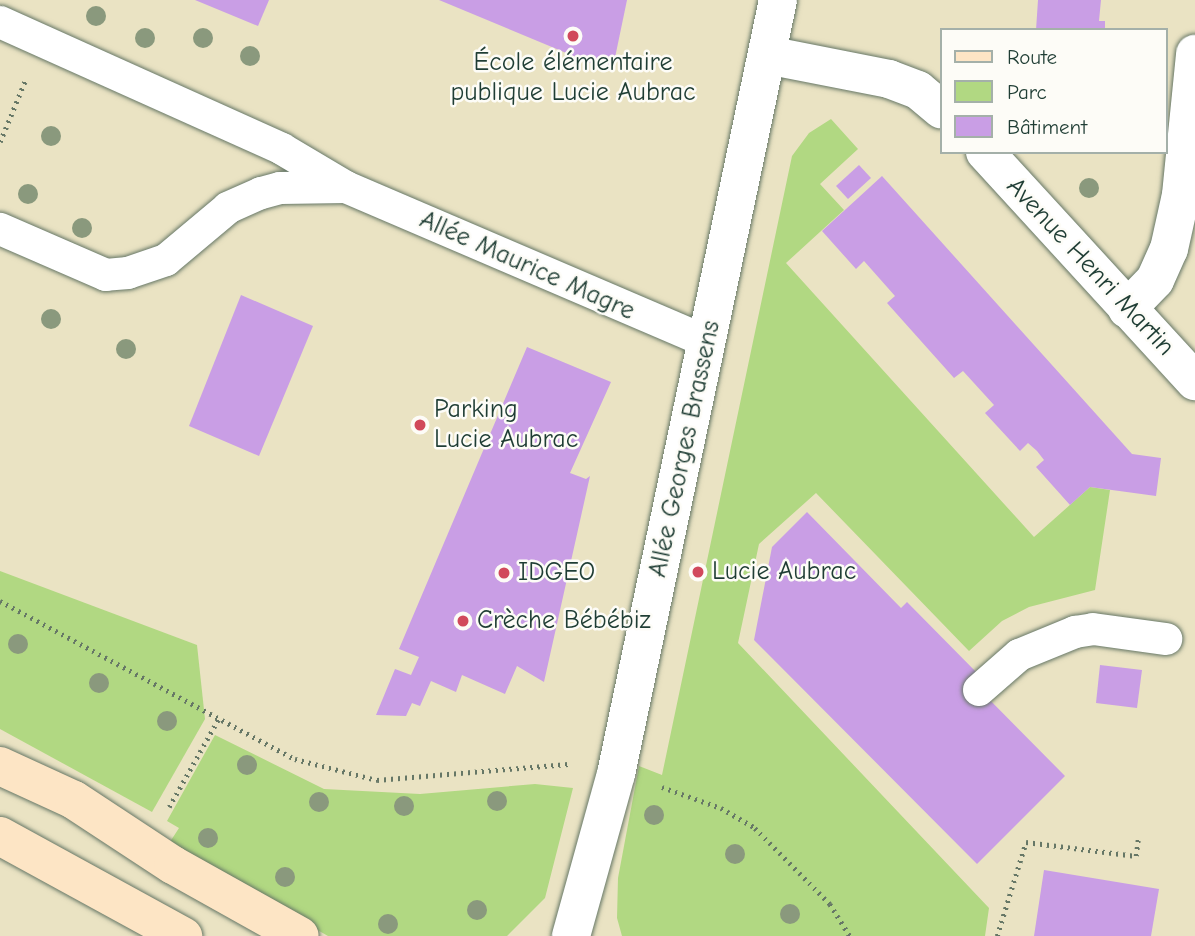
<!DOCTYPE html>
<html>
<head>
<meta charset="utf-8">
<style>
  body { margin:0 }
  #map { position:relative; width:1195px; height:936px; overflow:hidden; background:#eae3c3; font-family:"Comic Neue",sans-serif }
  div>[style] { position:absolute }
  .green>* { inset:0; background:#b1d882 }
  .building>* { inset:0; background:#c99ee5 }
  .path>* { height:4.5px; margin-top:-2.25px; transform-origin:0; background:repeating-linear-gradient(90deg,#676 0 2px,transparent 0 7px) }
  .roads { filter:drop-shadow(0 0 2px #676) drop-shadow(0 0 2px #676) }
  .lane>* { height:32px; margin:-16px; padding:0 16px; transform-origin:16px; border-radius:16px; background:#fff }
  .street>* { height:38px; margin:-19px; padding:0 19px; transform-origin:19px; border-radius:19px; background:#fff }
  .secondary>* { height:38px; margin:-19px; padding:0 19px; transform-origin:19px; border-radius:19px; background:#fde5c5 }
  .trees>* { width:20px; height:20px; margin:-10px; border-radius:50%; background:#8a997d }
  .dots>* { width:19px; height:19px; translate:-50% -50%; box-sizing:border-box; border:4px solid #fdfcf7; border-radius:50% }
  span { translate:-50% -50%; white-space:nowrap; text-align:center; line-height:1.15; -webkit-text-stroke:5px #fdfcf7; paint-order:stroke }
  .poi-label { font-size:26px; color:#1f3d34 }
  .left { translate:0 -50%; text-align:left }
  .street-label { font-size:26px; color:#1f3d34 }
  .legend { position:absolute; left:940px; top:28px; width:228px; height:126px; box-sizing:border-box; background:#fdfcf7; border:2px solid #a4b0a9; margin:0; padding:9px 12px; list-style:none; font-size:21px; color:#1f3d34 }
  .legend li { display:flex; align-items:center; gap:14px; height:35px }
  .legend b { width:35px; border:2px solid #a4b0a9 }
</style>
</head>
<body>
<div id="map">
  <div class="green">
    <div style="clip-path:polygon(831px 119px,858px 149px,820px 184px,844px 210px,786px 263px,1034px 537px,1090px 487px,1110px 490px,1095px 590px,1029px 607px,1002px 621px,969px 651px,816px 493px,759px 544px,738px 643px,989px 908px,985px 936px,622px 936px,617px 918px,618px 878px,639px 766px,662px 775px,792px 156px,809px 133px)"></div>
    <div style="clip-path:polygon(0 571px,197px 645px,205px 719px,152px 812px,0 729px)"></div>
    <div style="clip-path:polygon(215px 735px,324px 789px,420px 794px,535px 784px,573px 788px,545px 898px,507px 936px,328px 936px,168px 845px,179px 828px,167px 821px)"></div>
  </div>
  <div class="building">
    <div style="clip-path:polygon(195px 0,269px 0,258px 26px)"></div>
    <div style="clip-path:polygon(439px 0,627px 0,612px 72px)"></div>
    <div style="clip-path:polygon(1038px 0,1101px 0,1099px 21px,1105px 21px,1105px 30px,1036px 30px)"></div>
    <div style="clip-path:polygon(859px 165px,871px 178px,848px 199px,836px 186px)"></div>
    <div style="clip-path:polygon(882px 176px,1132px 454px,1161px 458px,1156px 496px,1090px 487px,1070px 505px,1036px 467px,1044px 460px,1037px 451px,1028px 443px,1020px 451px,985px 413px,994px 405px,963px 371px,954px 378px,887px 303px,895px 296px,864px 261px,856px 269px,822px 231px)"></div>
    <div style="clip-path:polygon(241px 295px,313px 326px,259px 456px,189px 426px)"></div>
    <div style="clip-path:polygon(527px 347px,611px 382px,570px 473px,586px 479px,590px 476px,544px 682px,517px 666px,505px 694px,462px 675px,456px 692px,431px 681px,420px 706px,412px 703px,406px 716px,376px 715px,395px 669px,411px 675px,419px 657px,399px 649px)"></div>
    <div style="clip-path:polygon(807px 512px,901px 608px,907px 602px,983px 679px,976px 686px,1065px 776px,977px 864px,754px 640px,772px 547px)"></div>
    <div style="clip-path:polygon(1100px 665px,1142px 670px,1137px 708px,1096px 703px)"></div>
    <div style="clip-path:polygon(1044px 870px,1159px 889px,1151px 936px,1034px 936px)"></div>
  </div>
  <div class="path">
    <div style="left:0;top:142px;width:66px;rotate:-67.7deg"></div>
    <div style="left:0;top:601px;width:335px;rotate:28.2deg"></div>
    <div style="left:295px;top:759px;width:85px;rotate:14.4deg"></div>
    <div style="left:377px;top:780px;width:192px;rotate:-4.8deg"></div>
    <div style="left:662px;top:787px;width:63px;rotate:19.6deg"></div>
    <div style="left:721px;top:808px;width:39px;rotate:30deg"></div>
    <div style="left:755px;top:828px;width:107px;rotate:45.4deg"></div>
    <div style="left:830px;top:904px;width:38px;rotate:58deg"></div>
    <div style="left:169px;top:807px;width:104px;rotate:-60.7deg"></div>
    <div style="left:997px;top:936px;width:98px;rotate:-72.9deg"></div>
    <div style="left:1026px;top:842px;width:111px;rotate:7.3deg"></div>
    <div style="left:1136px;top:856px;width:17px;rotate:-83deg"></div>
  </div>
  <div class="roads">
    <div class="lane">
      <div style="left:0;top:22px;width:309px;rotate:24.2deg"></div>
      <div style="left:282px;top:149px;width:74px;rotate:30.7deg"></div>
      <div style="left:346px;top:187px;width:66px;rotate:179.1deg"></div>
      <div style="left:280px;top:188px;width:20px;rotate:165deg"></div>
      <div style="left:261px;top:193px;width:36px;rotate:156deg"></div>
      <div style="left:228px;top:208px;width:81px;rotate:140deg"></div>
      <div style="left:166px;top:260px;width:40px;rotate:161.1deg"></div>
      <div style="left:128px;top:273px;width:22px;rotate:175deg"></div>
      <div style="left:106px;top:275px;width:116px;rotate:-156.5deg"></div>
      <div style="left:346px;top:187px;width:394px;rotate:23.2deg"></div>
      <div style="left:979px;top:690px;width:53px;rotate:-41.2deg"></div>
      <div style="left:1019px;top:655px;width:61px;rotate:-22.3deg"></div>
      <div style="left:1075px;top:632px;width:18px;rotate:-9deg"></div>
      <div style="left:1093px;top:629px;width:74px;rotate:7.8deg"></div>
    </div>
    <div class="street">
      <div style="left:767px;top:55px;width:124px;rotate:11.1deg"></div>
      <div style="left:889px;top:79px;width:31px;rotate:21deg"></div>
      <div style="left:918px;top:90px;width:30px;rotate:40deg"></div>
      <div style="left:985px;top:152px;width:311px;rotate:47.5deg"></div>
      <div style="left:1127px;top:309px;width:40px;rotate:-46deg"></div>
      <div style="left:1155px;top:280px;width:34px;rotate:-66deg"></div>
      <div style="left:1169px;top:249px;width:55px;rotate:-77.5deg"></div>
      <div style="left:1181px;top:195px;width:142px;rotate:-84.3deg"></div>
      <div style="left:571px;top:936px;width:168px;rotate:-74.5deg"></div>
      <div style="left:616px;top:774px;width:791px;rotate:-78.18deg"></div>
    </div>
    <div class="secondary">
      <div style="left:0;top:766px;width:81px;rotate:24.7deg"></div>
      <div style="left:74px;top:800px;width:118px;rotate:33.3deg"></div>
      <div style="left:173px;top:865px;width:145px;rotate:29.2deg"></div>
      <div style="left:0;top:836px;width:209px;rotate:28.7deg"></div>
    </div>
  </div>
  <div class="trees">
    <div style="left:96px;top:16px"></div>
    <div style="left:145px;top:38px"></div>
    <div style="left:203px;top:38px"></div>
    <div style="left:250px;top:56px"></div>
    <div style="left:51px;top:136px"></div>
    <div style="left:1089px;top:188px"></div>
    <div style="left:28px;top:194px"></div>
    <div style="left:82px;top:228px"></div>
    <div style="left:51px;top:319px"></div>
    <div style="left:126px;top:349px"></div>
    <div style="left:18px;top:644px"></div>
    <div style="left:99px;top:683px"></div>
    <div style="left:167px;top:721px"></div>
    <div style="left:247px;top:765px"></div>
    <div style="left:497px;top:801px"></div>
    <div style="left:319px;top:802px"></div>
    <div style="left:404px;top:806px"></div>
    <div style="left:654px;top:815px"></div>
    <div style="left:208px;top:838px"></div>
    <div style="left:735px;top:854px"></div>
    <div style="left:285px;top:877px"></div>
    <div style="left:477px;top:910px"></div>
    <div style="left:790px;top:914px"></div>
    <div style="left:388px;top:924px"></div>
  </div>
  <div class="dots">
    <div style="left:573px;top:36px;background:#d1495b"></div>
    <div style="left:420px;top:425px;background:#d1495b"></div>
    <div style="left:698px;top:572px;background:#d1495b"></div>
    <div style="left:504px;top:573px;background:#d1495b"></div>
    <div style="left:463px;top:621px;background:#d1495b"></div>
  </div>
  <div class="poi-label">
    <span style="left:573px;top:78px">École élémentaire<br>publique Lucie Aubrac</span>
    <span class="left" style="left:434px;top:425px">Parking<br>Lucie Aubrac</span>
    <span class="left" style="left:712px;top:572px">Lucie Aubrac</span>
    <span class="left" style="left:518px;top:573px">IDGEO</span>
    <span class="left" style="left:477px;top:621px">Crèche Bébébiz</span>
  </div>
  <div class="street-label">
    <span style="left:527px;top:266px;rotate:24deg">Allée Maurice Magre</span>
    <span style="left:1090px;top:267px;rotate:47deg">Avenue Henri Martin</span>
    <span style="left:685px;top:449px;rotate:-78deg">Allée Georges Brassens</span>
  </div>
  <ul class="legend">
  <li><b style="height:9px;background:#fde5c5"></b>Route</li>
  <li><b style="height:19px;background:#b1d882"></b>Parc</li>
  <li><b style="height:19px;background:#c99ee5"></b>Bâtiment</li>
  </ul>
</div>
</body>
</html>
